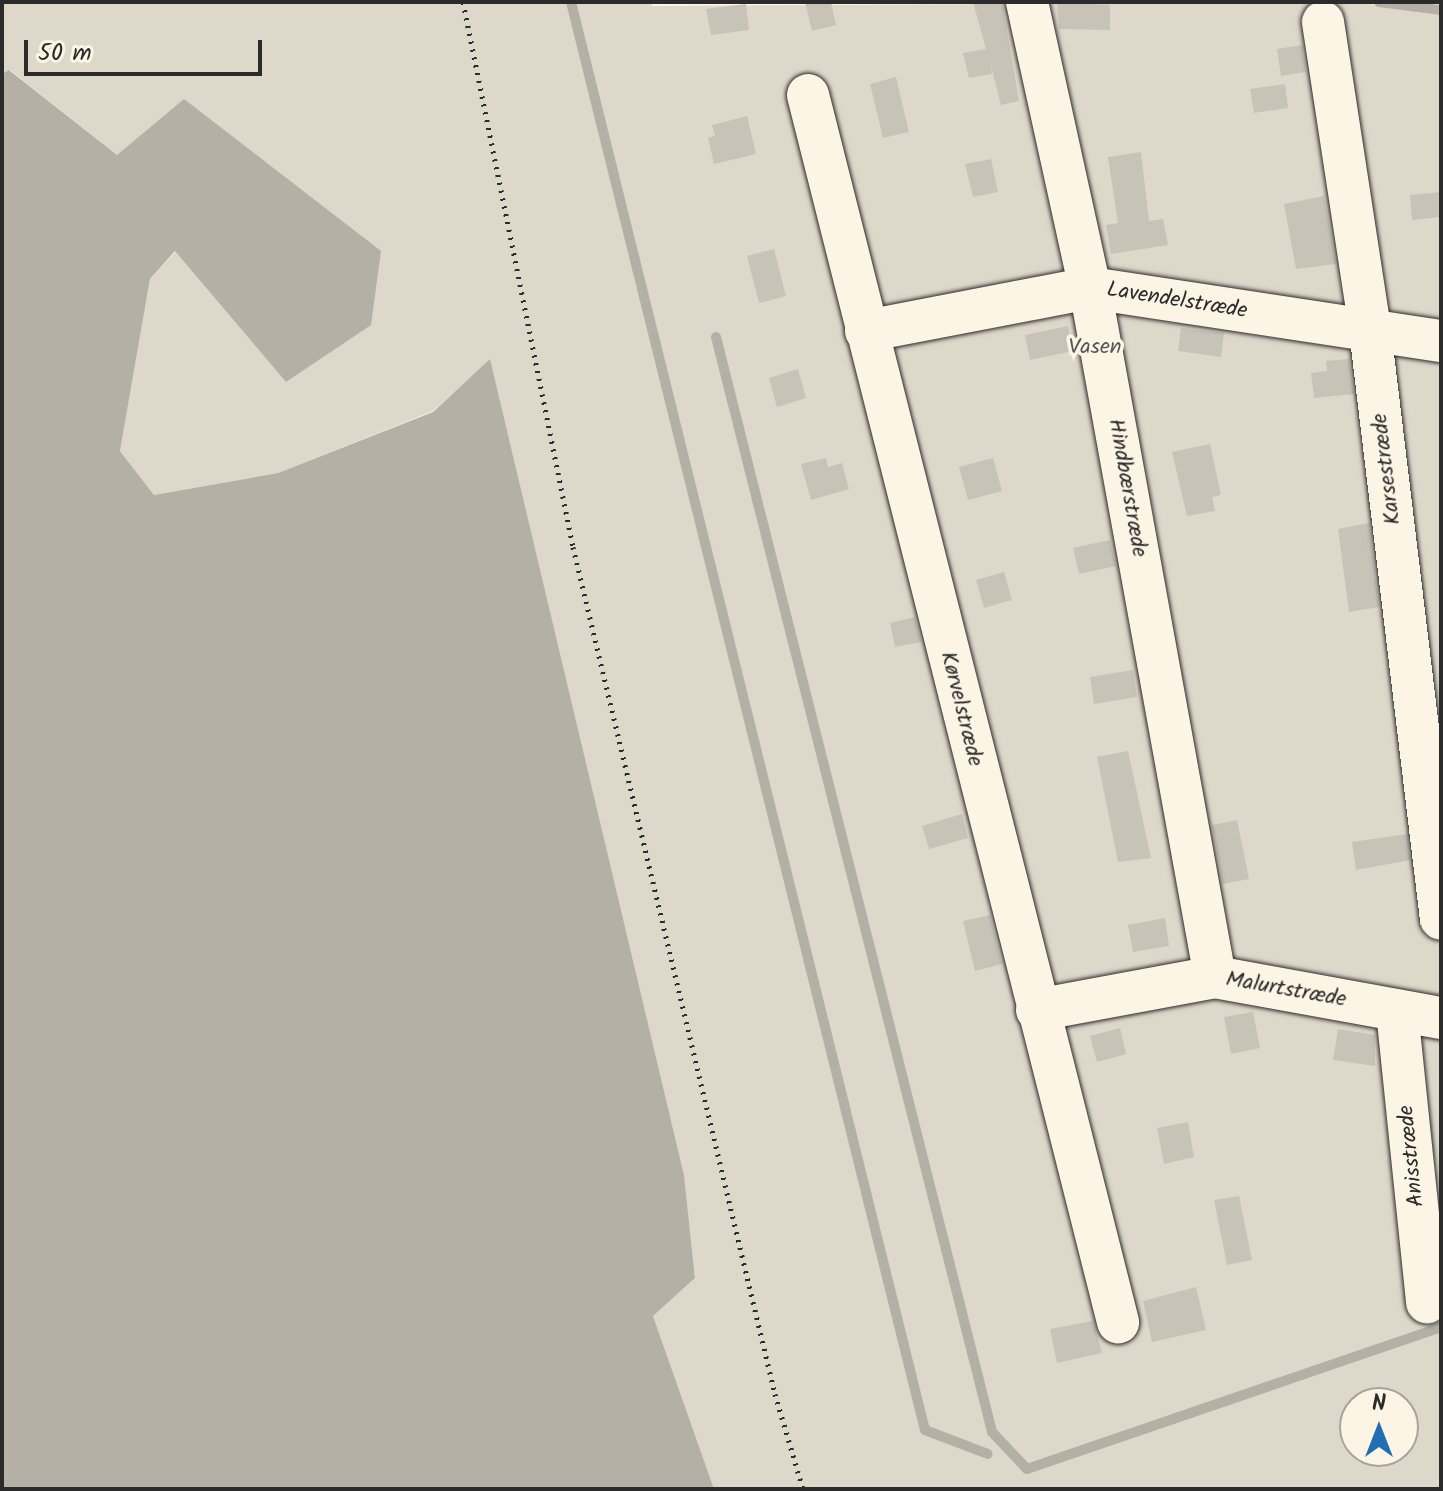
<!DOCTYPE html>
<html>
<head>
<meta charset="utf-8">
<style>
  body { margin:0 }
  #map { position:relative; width:1443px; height:1491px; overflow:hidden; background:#fcf5e5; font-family:Kalam,sans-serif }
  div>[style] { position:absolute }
  .green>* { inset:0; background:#ded8ca }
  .water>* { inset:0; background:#b4b0a5 }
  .stream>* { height:10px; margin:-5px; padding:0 5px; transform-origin:5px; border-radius:5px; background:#b4b0a5 }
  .building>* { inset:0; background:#c8c3b7 }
  .path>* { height:5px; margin-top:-2.5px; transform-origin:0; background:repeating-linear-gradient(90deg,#2b2b2b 0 2px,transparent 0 8px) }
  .roads { filter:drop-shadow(0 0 2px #2b2b2b) drop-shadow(0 0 2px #2b2b2b) }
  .minor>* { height:42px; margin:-21px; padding:0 21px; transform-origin:21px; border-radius:21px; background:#fcf5e5 }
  span { translate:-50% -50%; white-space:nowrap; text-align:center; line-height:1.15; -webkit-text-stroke:7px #fcf5e5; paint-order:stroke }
  .street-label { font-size:22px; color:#2b2b2b }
  .park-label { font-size:22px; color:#585653 }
  .frame { position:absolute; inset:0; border:4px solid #2b2b2b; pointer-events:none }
  .north { position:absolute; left:1339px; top:1387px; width:80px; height:80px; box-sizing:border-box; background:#fcf5e5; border:2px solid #a8a49b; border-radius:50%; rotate:0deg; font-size:22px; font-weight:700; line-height:32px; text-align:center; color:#2b2b2b }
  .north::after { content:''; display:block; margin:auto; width:28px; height:36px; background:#1f6fb2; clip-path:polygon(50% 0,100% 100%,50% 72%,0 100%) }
  .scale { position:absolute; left:24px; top:40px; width:238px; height:36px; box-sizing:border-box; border:4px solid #2b2b2b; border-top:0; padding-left:10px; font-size:24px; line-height:28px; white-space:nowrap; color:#2b2b2b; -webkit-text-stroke:6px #fcf5e5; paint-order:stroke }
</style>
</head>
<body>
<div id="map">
  <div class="green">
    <div style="clip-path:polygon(evenodd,2px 2px,651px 2px,652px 6px,1354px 2px,1441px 14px,1441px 1489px,714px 1489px,653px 1316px,695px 1278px,684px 1175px,490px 360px,433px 411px,278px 473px,154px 495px,120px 451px,150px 279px,176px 251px,286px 382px,117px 155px,10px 70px,2px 74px,2px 2px,1355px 1403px,1403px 1403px,1403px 1451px,1355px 1451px,1355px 1403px)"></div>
  </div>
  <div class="water">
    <div style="clip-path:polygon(9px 70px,117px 155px,184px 99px,381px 251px,371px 325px,286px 382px,175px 251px,150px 279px,120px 451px,154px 495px,278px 473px,433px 412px,490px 359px,684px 1175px,695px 1278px,653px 1316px,714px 1489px,2px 1489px,2px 74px)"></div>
  </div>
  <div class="stream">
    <div style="left:571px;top:2px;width:1471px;rotate:76.08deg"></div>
    <div style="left:925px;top:1430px;width:67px;rotate:20.9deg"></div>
    <div style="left:1379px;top:2px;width:63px;rotate:7.4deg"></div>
    <div style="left:716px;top:337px;width:1129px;rotate:75.85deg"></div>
    <div style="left:992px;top:1432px;width:51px;rotate:46.6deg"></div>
    <div style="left:1027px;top:1469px;width:438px;rotate:-18.9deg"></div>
  </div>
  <div class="building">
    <div style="clip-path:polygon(805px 2px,831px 2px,836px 25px,812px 31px)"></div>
    <div style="clip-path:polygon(973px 2px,1002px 2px,1019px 101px,1001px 105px,990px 62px,992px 74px,969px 78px,963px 53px,986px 49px)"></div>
    <div style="clip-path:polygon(1057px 2px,1110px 5px,1110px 30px,1059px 29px)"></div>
    <div style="clip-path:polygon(746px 4px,749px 30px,711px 35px,706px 9px)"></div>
    <div style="clip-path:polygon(1302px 45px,1306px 72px,1281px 76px,1277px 49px)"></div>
    <div style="clip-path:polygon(896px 77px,909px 132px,883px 138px,870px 84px)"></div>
    <div style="clip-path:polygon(1285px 84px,1288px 108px,1254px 113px,1250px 89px)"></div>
    <div style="clip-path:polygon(747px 116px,756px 154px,714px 164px,708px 138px,715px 136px,712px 125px)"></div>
    <div style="clip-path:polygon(1141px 152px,1149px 221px,1163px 219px,1168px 245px,1111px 254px,1106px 225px,1118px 223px,1108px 157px)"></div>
    <div style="clip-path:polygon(991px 159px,998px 192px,973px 197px,965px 164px)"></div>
    <div style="clip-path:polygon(1441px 192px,1441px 217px,1412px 220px,1410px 195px)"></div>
    <div style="clip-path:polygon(1324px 196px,1336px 264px,1296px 269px,1284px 204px)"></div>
    <div style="clip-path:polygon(774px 249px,786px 296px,759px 303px,747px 256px)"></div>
    <div style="clip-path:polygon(1068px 326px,1073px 351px,1030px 360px,1025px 335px)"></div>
    <div style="clip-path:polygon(1181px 328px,1224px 333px,1221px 357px,1178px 351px)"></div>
    <div style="clip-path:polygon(1349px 359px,1354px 394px,1314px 398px,1311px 373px,1327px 371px,1326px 361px)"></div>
    <div style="clip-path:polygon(798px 369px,806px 398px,777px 407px,769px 378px)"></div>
    <div style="clip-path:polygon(1210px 444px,1221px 495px,1212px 497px,1215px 511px,1187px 516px,1172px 452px)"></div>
    <div style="clip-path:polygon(826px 458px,828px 467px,842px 463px,849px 489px,811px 500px,801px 464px)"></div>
    <div style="clip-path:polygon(993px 458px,1002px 491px,968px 500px,959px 467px)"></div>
    <div style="clip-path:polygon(1369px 523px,1379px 607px,1349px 612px,1338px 529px)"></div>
    <div style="clip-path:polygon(1110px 540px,1116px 566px,1079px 574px,1073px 548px)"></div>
    <div style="clip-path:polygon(1004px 572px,1012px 600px,984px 608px,976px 580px)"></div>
    <div style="clip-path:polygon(915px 617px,921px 642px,895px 647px,890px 623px)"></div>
    <div style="clip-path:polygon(1133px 670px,1137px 697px,1094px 704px,1090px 677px)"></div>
    <div style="clip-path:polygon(1128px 751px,1151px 858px,1118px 862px,1097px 757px)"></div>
    <div style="clip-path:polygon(962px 814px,968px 838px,929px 849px,922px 826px)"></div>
    <div style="clip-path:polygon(1237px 820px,1249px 879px,1223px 884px,1212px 825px)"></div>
    <div style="clip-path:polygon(1407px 834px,1410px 860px,1356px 870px,1352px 842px)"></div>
    <div style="clip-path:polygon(990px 915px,1002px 964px,975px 971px,963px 921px)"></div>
    <div style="clip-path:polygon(1165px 918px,1169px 946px,1133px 952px,1128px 925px)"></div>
    <div style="clip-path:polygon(1253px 1012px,1260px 1048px,1231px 1054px,1224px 1017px)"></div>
    <div style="clip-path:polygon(1120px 1028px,1126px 1054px,1097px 1062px,1090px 1036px)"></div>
    <div style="clip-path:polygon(1338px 1029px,1375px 1035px,1375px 1066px,1333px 1060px)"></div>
    <div style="clip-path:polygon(1188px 1122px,1194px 1157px,1164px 1164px,1157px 1128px)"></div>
    <div style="clip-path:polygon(1239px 1196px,1252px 1260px,1227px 1265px,1214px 1200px)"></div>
    <div style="clip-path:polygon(1196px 1287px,1206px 1330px,1152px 1342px,1143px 1301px)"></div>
    <div style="clip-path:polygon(1093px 1321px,1102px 1353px,1057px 1363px,1050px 1329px)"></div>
  </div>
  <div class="path">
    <div style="left:463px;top:2px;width:556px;rotate:78.59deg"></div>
    <div style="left:573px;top:547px;width:871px;rotate:76.59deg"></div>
    <div style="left:775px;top:1394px;width:99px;rotate:73.6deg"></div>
  </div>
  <div class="roads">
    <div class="minor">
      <div style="left:1027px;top:2px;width:293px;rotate:77.6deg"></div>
      <div style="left:1090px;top:288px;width:700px;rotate:79.72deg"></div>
      <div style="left:1323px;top:22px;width:312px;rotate:81.3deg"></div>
      <div style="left:1370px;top:330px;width:593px;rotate:83.13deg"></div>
      <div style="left:808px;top:95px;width:1266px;rotate:75.82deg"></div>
      <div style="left:866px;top:331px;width:228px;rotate:-10.9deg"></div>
      <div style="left:1090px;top:288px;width:355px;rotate:8.6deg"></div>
      <div style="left:1037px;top:1010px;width:181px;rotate:-10.5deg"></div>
      <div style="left:1215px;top:977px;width:230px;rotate:10.3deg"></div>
      <div style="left:1397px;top:1011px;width:293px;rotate:84.1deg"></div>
    </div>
  </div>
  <div class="street-label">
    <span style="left:1177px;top:301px;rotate:9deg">Lavendelstræde</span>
    <span style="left:1387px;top:469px;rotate:-97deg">Karsestræde</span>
    <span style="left:1127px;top:488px;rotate:80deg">Hindbærstræde</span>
    <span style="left:961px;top:709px;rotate:76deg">Kørvelstræde</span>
    <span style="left:1286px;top:990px;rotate:10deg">Malurtstræde</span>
    <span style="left:1412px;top:1156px;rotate:-96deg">Anisstræde</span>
  </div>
  <div class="park-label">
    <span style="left:1095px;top:348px">Vasen</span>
  </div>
  <div class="frame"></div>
  <div class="north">N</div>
  <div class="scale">50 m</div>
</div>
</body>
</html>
